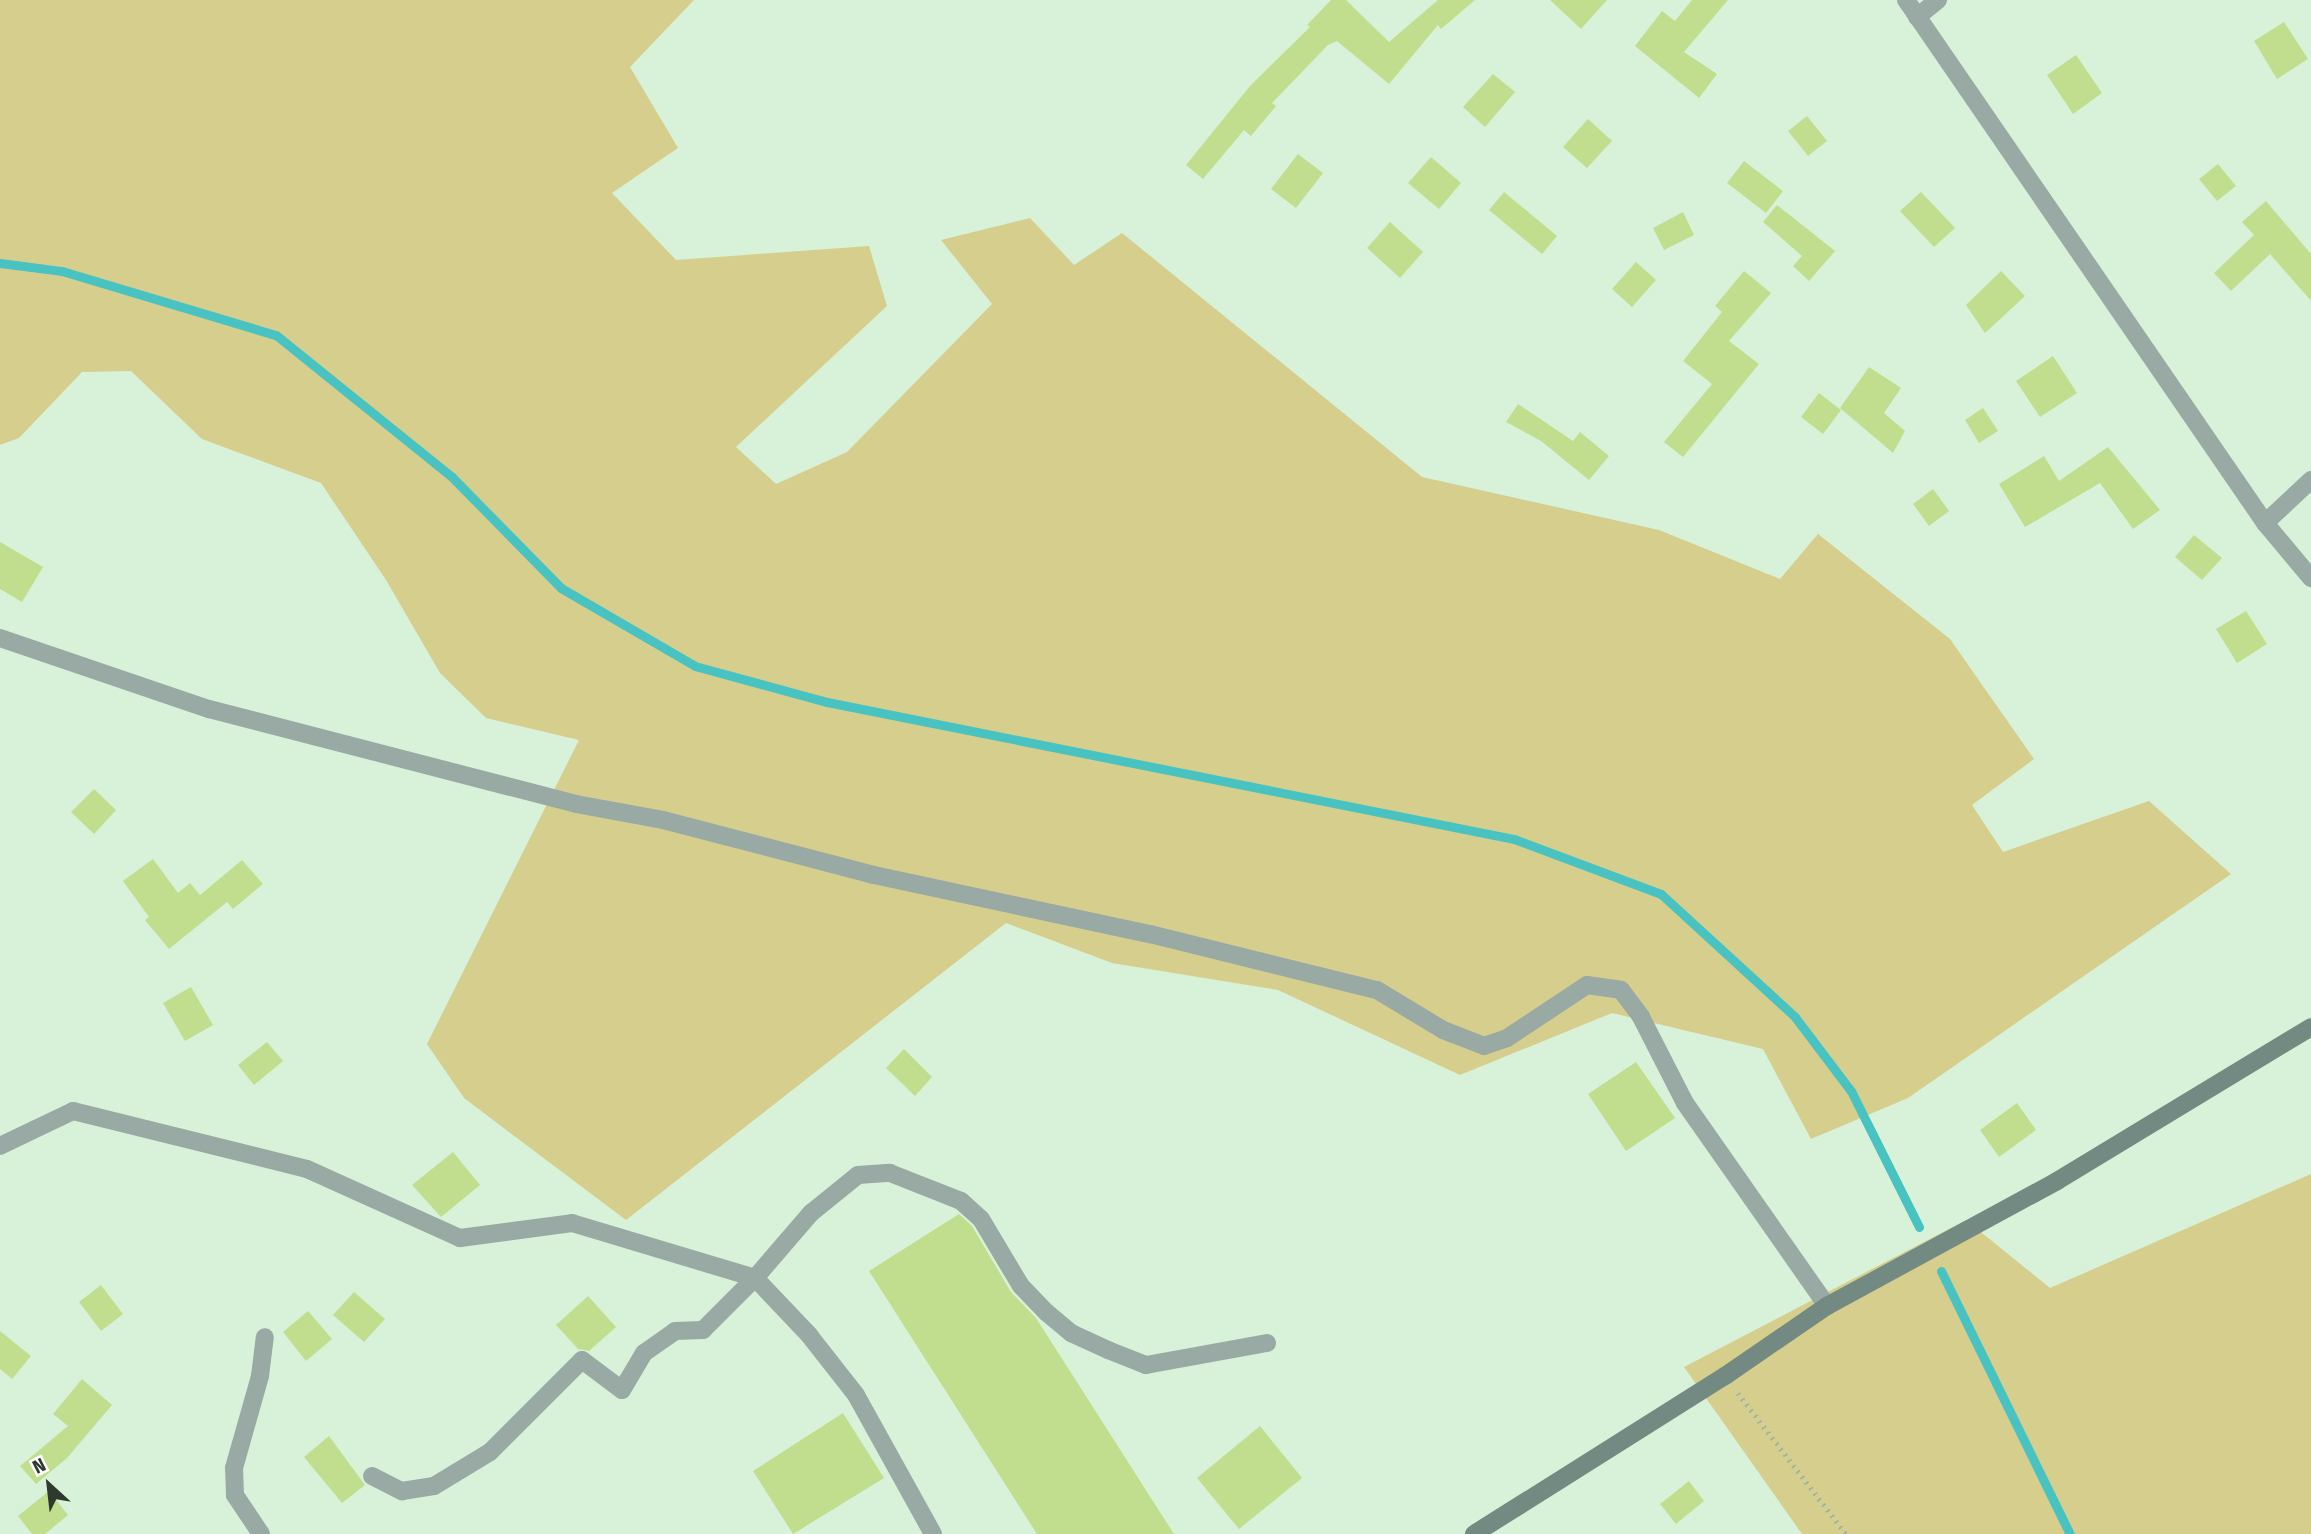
<!DOCTYPE html>
<html>
<head>
<meta charset="utf-8">
<style>
  body { margin:0 }
  #map { position:relative; width:2311px; height:1534px; overflow:hidden; background:#d7f2d9; font-family:"Fira Sans Condensed",sans-serif }
  div>[style] { position:absolute }
  .green>* { inset:0; background:#d6ce8c }
  .stream>* { height:9px; margin:-4.5px; padding:0 4.5px; transform-origin:4.5px; border-radius:4.5px; background:#49c3c1 }
  .building>* { inset:0; background:#c1de8f }
  .path>* { height:4.5px; margin-top:-2.25px; transform-origin:0; background:repeating-linear-gradient(90deg,#a0b6a2 0 2px,transparent 0 7px) }
  .street>* { height:18px; margin:-9px; padding:0 9px; transform-origin:9px; border-radius:9px; background:#99a9a3 }
  .secondary>* { height:18px; margin:-9px; padding:0 9px; transform-origin:9px; border-radius:9px; background:#728a81 }
  span { translate:-50% -50%; white-space:nowrap; text-align:center; line-height:1.15; -webkit-text-stroke:7px #fff; paint-order:stroke }
  .north { position:absolute; left:14px; top:1450px; width:70px; height:70px; -webkit-text-stroke:5px #fff; paint-order:stroke; rotate:333deg; font-size:19px; font-weight:700; line-height:28px; text-align:center; color:#2e392f }
  .north::after { content:''; display:block; margin:auto; width:24px; height:32px; background:#2e392f; clip-path:polygon(50% 0,100% 100%,50% 72%,0 100%) }
</style>
</head>
<body>
<div id="map">
  <div class="green">
    <div style="clip-path:polygon(0 0,694px 0,630px 67px,678px 148px,612px 193px,676px 260px,869px 246px,887px 306px,736px 447px,776px 484px,847px 452px,992px 304px,941px 240px,1030px 218px,1074px 265px,1122px 233px,1422px 477px,1659px 530px,1780px 579px,1818px 534px,1950px 639px,2034px 759px,1972px 805px,2003px 852px,2149px 801px,2231px 874px,1908px 1098px,1811px 1139px,1763px 1049px,1612px 1013px,1460px 1075px,1278px 990px,1112px 963px,1006px 923px,626px 1220px,464px 1098px,427px 1044px,579px 740px,486px 718px,440px 673px,386px 580px,321px 483px,202px 439px,131px 371px,82px 372px,19px 438px,0 445px)"></div>
    <div style="clip-path:polygon(2311px 1174px,2311px 1534px,1802px 1534px,1684px 1367px,1966px 1220px,2050px 1288px)"></div>
  </div>
  <div class="stream">
    <div style="left:0;top:263px;width:63px;rotate:7.4deg"></div>
    <div style="left:62px;top:271px;width:223px;rotate:16.7deg"></div>
    <div style="left:276px;top:335px;width:225px;rotate:38.9deg"></div>
    <div style="left:451px;top:476px;width:157px;rotate:45.5deg"></div>
    <div style="left:561px;top:588px;width:155px;rotate:30.2deg"></div>
    <div style="left:695px;top:666px;width:137px;rotate:15.3deg"></div>
    <div style="left:827px;top:702px;width:701px;rotate:11.28deg"></div>
    <div style="left:1514px;top:839px;width:157px;rotate:20.5deg"></div>
    <div style="left:1661px;top:894px;width:182px;rotate:42.5deg"></div>
    <div style="left:1795px;top:1017px;width:93px;rotate:52.9deg"></div>
    <div style="left:1851px;top:1091px;width:152px;rotate:63.4deg"></div>
    <div style="left:1941px;top:1271px;width:293px;rotate:63.9deg"></div>
  </div>
  <div class="building">
    <div style="clip-path:polygon(1331px 0,1346px 0,1389px 42px,1438px 0,1475px 0,1441px 29px,1438px 25px,1389px 84px,1337px 41px,1328px 45px,1272px 103px,1276px 106px,1251px 136px,1244px 130px,1203px 179px,1186px 165px,1250px 86px,1310px 27px,1307px 25px)"></div>
    <div style="clip-path:polygon(1550px 0,1607px 0,1581px 29px)"></div>
    <div style="clip-path:polygon(1692px 0,1728px 0,1684px 52px,1717px 74px,1699px 98px,1635px 46px,1662px 11px,1675px 21px)"></div>
    <div style="clip-path:polygon(2284px 22px,2308px 59px,2277px 79px,2254px 41px)"></div>
    <div style="clip-path:polygon(2076px 55px,2102px 93px,2073px 114px,2047px 75px)"></div>
    <div style="clip-path:polygon(1493px 74px,1515px 92px,1485px 127px,1463px 107px)"></div>
    <div style="clip-path:polygon(1807px 116px,1827px 141px,1808px 156px,1788px 131px)"></div>
    <div style="clip-path:polygon(1588px 119px,1612px 141px,1587px 168px,1563px 147px)"></div>
    <div style="clip-path:polygon(1298px 154px,1323px 173px,1296px 208px,1271px 189px)"></div>
    <div style="clip-path:polygon(1431px 157px,1461px 183px,1439px 209px,1408px 183px)"></div>
    <div style="clip-path:polygon(1744px 161px,1783px 191px,1766px 213px,1727px 183px)"></div>
    <div style="clip-path:polygon(2218px 164px,2236px 186px,2217px 201px,2199px 179px)"></div>
    <div style="clip-path:polygon(1504px 192px,1557px 236px,1542px 254px,1489px 210px)"></div>
    <div style="clip-path:polygon(1921px 192px,1955px 228px,1934px 247px,1900px 211px)"></div>
    <div style="clip-path:polygon(2266px 201px,2311px 254px,2311px 301px,2270px 254px,2231px 291px,2214px 273px,2254px 235px,2242px 222px)"></div>
    <div style="clip-path:polygon(1777px 205px,1835px 251px,1809px 281px,1793px 266px,1802px 256px,1763px 222px)"></div>
    <div style="clip-path:polygon(1683px 212px,1694px 235px,1664px 250px,1653px 228px)"></div>
    <div style="clip-path:polygon(1390px 222px,1423px 252px,1400px 278px,1367px 248px)"></div>
    <div style="clip-path:polygon(1636px 262px,1656px 280px,1632px 307px,1612px 289px)"></div>
    <div style="clip-path:polygon(1744px 271px,1771px 293px,1729px 341px,1759px 364px,1683px 457px,1664px 442px,1712px 384px,1683px 361px,1722px 312px,1715px 306px)"></div>
    <div style="clip-path:polygon(2001px 271px,2025px 296px,1985px 333px,1966px 305px)"></div>
    <div style="clip-path:polygon(2053px 356px,2077px 393px,2040px 417px,2016px 381px)"></div>
    <div style="clip-path:polygon(1869px 367px,1901px 388px,1884px 413px,1905px 431px,1893px 453px,1840px 408px)"></div>
    <div style="clip-path:polygon(1819px 393px,1841px 410px,1823px 434px,1801px 417px)"></div>
    <div style="clip-path:polygon(1518px 404px,1573px 441px,1580px 432px,1609px 456px,1589px 480px,1541px 441px,1506px 422px)"></div>
    <div style="clip-path:polygon(1983px 408px,1998px 431px,1979px 443px,1965px 420px)"></div>
    <div style="clip-path:polygon(2108px 447px,2160px 510px,2133px 529px,2100px 483px,2025px 527px,1999px 484px,2044px 456px,2059px 481px)"></div>
    <div style="clip-path:polygon(1933px 489px,1949px 511px,1929px 526px,1913px 504px)"></div>
    <div style="clip-path:polygon(2194px 535px,2222px 558px,2202px 580px,2175px 557px)"></div>
    <div style="clip-path:polygon(0 542px,43px 567px,22px 602px,0 589px)"></div>
    <div style="clip-path:polygon(2246px 611px,2267px 644px,2237px 663px,2216px 629px)"></div>
    <div style="clip-path:polygon(94px 789px,116px 810px,94px 834px,71px 812px)"></div>
    <div style="clip-path:polygon(153px 859px,178px 893px,190px 883px,200px 895px,242px 860px,263px 884px,233px 909px,227px 902px,169px 949px,145px 920px,149px 917px,123px 881px)"></div>
    <div style="clip-path:polygon(191px 987px,213px 1025px,185px 1041px,163px 1003px)"></div>
    <div style="clip-path:polygon(267px 1042px,283px 1061px,254px 1085px,238px 1065px)"></div>
    <div style="clip-path:polygon(904px 1049px,932px 1077px,915px 1096px,886px 1068px)"></div>
    <div style="clip-path:polygon(1636px 1062px,1675px 1118px,1626px 1151px,1588px 1094px)"></div>
    <div style="clip-path:polygon(2017px 1103px,2036px 1130px,1999px 1157px,1980px 1130px)"></div>
    <div style="clip-path:polygon(453px 1152px,480px 1185px,441px 1217px,412px 1185px)"></div>
    <div style="clip-path:polygon(959px 1214px,972px 1226px,1011px 1292px,1036px 1318px,1174px 1534px,1037px 1534px,869px 1271px)"></div>
    <div style="clip-path:polygon(101px 1285px,123px 1314px,101px 1331px,79px 1302px)"></div>
    <div style="clip-path:polygon(354px 1292px,385px 1319px,364px 1342px,333px 1315px)"></div>
    <div style="clip-path:polygon(588px 1296px,616px 1327px,589px 1351px,578px 1349px,556px 1325px)"></div>
    <div style="clip-path:polygon(308px 1311px,332px 1339px,306px 1361px,283px 1332px)"></div>
    <div style="clip-path:polygon(0 1331px,31px 1356px,12px 1379px,0 1369px)"></div>
    <div style="clip-path:polygon(82px 1379px,112px 1405px,67px 1458px,36px 1484px,20px 1466px,68px 1426px,53px 1414px)"></div>
    <div style="clip-path:polygon(843px 1413px,884px 1478px,793px 1534px,753px 1471px)"></div>
    <div style="clip-path:polygon(1260px 1426px,1302px 1478px,1239px 1529px,1197px 1478px)"></div>
    <div style="clip-path:polygon(329px 1436px,365px 1485px,342px 1503px,304px 1457px)"></div>
    <div style="clip-path:polygon(1689px 1481px,1704px 1501px,1676px 1524px,1660px 1504px)"></div>
    <div style="clip-path:polygon(49px 1491px,68px 1515px,45px 1534px,32px 1534px,18px 1516px)"></div>
  </div>
  <div class="path">
    <div style="left:1738px;top:1393px;width:178px;rotate:52.5deg"></div>
  </div>
  <div class="street">
    <div style="left:1906px;top:0;width:634px;rotate:55.53deg"></div>
    <div style="left:2265px;top:523px;width:72px;rotate:50.1deg"></div>
    <div style="left:1917px;top:17px;width:27px;rotate:-39deg"></div>
    <div style="left:2265px;top:523px;width:63px;rotate:-43.1deg"></div>
    <div style="left:0;top:638px;width:221px;rotate:18.8deg"></div>
    <div style="left:209px;top:709px;width:379px;rotate:14.5deg"></div>
    <div style="left:576px;top:804px;width:88px;rotate:10.4deg"></div>
    <div style="left:663px;top:820px;width:218px;rotate:14.6deg"></div>
    <div style="left:874px;top:875px;width:282px;rotate:12.1deg"></div>
    <div style="left:1150px;top:934px;width:234px;rotate:13.9deg"></div>
    <div style="left:1377px;top:990px;width:77px;rotate:31.2deg"></div>
    <div style="left:1443px;top:1030px;width:44px;rotate:21.3deg"></div>
    <div style="left:1484px;top:1046px;width:24px;rotate:-19deg"></div>
    <div style="left:1507px;top:1038px;width:96px;rotate:-33.5deg"></div>
    <div style="left:1587px;top:985px;width:34px;rotate:8deg"></div>
    <div style="left:1621px;top:990px;width:34px;rotate:53deg"></div>
    <div style="left:1641px;top:1017px;width:97px;rotate:62.9deg"></div>
    <div style="left:1685px;top:1103px;width:248px;rotate:55deg"></div>
    <div style="left:0;top:1146px;width:81px;rotate:-25.6deg"></div>
    <div style="left:73px;top:1111px;width:241px;rotate:13.9deg"></div>
    <div style="left:307px;top:1169px;width:168px;rotate:24.3deg"></div>
    <div style="left:460px;top:1238px;width:113px;rotate:-7.6deg"></div>
    <div style="left:572px;top:1223px;width:191px;rotate:16.7deg"></div>
    <div style="left:755px;top:1278px;width:86px;rotate:-49.3deg"></div>
    <div style="left:811px;top:1213px;width:60px;rotate:-39deg"></div>
    <div style="left:858px;top:1175px;width:32px;rotate:-4deg"></div>
    <div style="left:890px;top:1173px;width:76px;rotate:21.5deg"></div>
    <div style="left:961px;top:1201px;width:27px;rotate:42deg"></div>
    <div style="left:981px;top:1219px;width:78px;rotate:59.2deg"></div>
    <div style="left:1021px;top:1286px;width:36px;rotate:46deg"></div>
    <div style="left:1046px;top:1312px;width:33px;rotate:40deg"></div>
    <div style="left:1071px;top:1333px;width:41px;rotate:24.7deg"></div>
    <div style="left:1108px;top:1350px;width:41px;rotate:21.5deg"></div>
    <div style="left:1146px;top:1365px;width:123px;rotate:-10.3deg"></div>
    <div style="left:372px;top:1476px;width:34px;rotate:27deg"></div>
    <div style="left:402px;top:1491px;width:32px;rotate:-9deg"></div>
    <div style="left:434px;top:1486px;width:66px;rotate:-31.3deg"></div>
    <div style="left:490px;top:1452px;width:130px;rotate:-45deg"></div>
    <div style="left:582px;top:1360px;width:50px;rotate:36.9deg"></div>
    <div style="left:622px;top:1390px;width:43px;rotate:-59.3deg"></div>
    <div style="left:644px;top:1353px;width:38px;rotate:-35deg"></div>
    <div style="left:675px;top:1331px;width:28px;rotate:-2deg"></div>
    <div style="left:703px;top:1330px;width:74px;rotate:-45deg"></div>
    <div style="left:755px;top:1278px;width:79px;rotate:46.5deg"></div>
    <div style="left:809px;top:1335px;width:76px;rotate:51.9deg"></div>
    <div style="left:856px;top:1395px;width:159px;rotate:61deg"></div>
    <div style="left:261px;top:1534px;width:47px;rotate:-123.7deg"></div>
    <div style="left:235px;top:1495px;width:27px;rotate:-92deg"></div>
    <div style="left:234px;top:1468px;width:96px;rotate:-74.2deg"></div>
    <div style="left:260px;top:1376px;width:39px;rotate:-83deg"></div>
  </div>
  <div class="secondary">
    <div style="left:1474px;top:1534px;width:297px;rotate:-32.2deg"></div>
    <div style="left:1725px;top:1376px;width:124px;rotate:-34.5deg"></div>
    <div style="left:1827px;top:1306px;width:262px;rotate:-28.5deg"></div>
    <div style="left:2057px;top:1181px;width:297px;rotate:-31.2deg"></div>
  </div>
  <div class="north">N</div>
</div>
</body>
</html>
